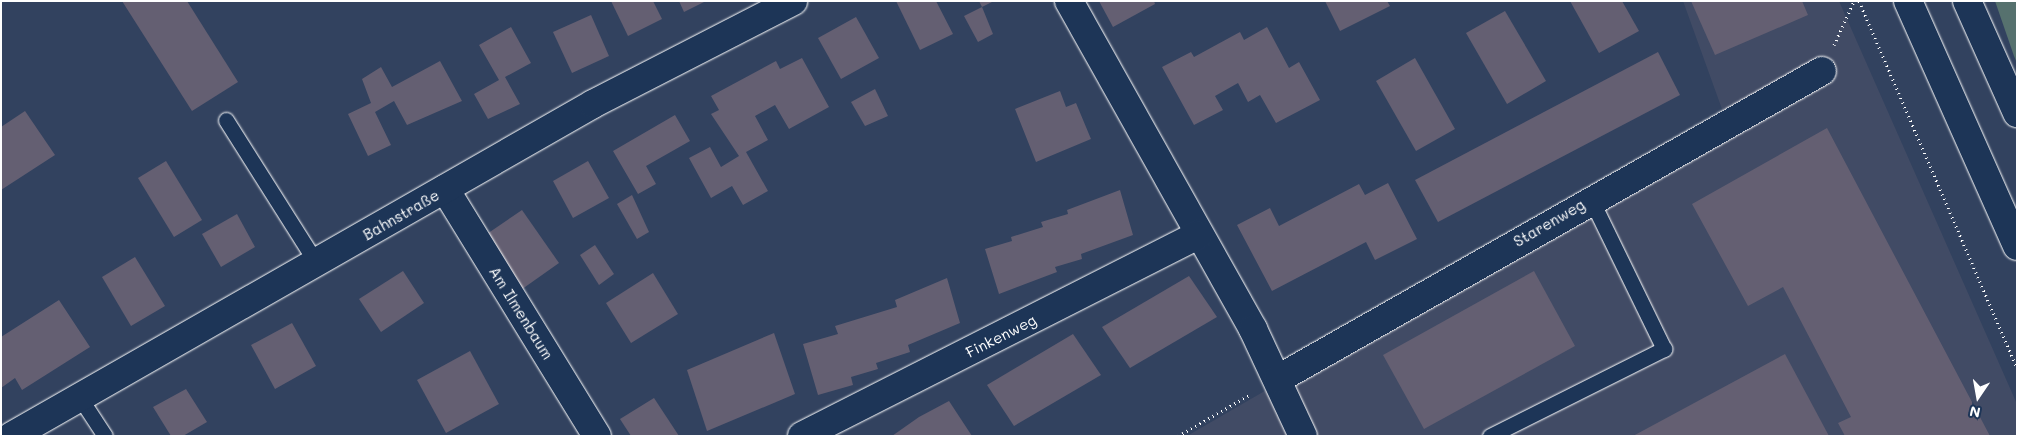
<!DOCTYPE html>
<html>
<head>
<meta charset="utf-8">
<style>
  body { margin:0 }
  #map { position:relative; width:2018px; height:437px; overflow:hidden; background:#32425f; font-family:Mali,sans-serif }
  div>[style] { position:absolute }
  .built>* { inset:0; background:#414b65 }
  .green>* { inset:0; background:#56716e }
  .building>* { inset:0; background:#645f72 }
  .path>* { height:3px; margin-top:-1.5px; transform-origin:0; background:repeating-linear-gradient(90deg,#fff 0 1px,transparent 0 5px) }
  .roads { filter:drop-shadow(0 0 1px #fff) drop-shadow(0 0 1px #fff) }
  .service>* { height:15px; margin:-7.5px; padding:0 7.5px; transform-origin:7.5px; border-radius:7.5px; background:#1d3557 }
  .minor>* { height:28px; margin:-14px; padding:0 14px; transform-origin:14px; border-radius:14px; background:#1d3557 }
  .tertiary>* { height:28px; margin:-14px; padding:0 14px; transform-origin:14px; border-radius:14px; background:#1d3557 }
  .secondary>* { height:28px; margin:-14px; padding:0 14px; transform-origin:14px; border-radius:14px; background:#1d3557 }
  span { translate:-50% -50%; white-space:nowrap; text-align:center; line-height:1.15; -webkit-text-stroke:4px #1d3557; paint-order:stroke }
  .street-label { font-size:15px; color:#fff }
  .frame { position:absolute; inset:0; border:2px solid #fff; pointer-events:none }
  .north { position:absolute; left:1953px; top:372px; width:50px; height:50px; -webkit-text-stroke:4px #1d3557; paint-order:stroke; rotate:192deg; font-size:14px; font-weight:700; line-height:20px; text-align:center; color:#fff }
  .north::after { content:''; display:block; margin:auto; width:18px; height:22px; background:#fff; clip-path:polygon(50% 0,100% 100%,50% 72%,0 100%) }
</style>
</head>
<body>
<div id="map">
  <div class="built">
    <div style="clip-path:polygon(1683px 1px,1839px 1px,2017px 404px,2017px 436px,1187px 436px,1727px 123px)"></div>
  </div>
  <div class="green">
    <div style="clip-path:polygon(1995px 1px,2017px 1px,2017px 63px,2014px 56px)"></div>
  </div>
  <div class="building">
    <div style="clip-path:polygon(122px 1px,187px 1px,238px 82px,192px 111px)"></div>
    <div style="clip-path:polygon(611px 1px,653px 1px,662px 19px,628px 36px)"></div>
    <div style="clip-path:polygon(679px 1px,706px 1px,684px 12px)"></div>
    <div style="clip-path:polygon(896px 1px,936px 1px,953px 34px,920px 50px)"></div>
    <div style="clip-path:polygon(979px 1px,994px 1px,982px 7px)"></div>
    <div style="clip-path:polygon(1099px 1px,1154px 1px,1155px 4px,1113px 27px)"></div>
    <div style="clip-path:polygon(1325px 1px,1387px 1px,1390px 6px,1340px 31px)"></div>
    <div style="clip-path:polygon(1570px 1px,1622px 1px,1639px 31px,1599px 53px)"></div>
    <div style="clip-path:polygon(1691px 1px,1802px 1px,1808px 15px,1715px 55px)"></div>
    <div style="clip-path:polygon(982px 7px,993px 34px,978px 42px,964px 16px)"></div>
    <div style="clip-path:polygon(1505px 11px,1546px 81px,1507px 104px,1466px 33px)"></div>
    <div style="clip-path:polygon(591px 15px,609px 56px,572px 73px,553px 32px)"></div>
    <div style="clip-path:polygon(856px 17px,879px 58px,841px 79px,818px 38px)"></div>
    <div style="clip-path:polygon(511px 27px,531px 63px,505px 77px,520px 104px,488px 119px,474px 94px,499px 80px,479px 45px)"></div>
    <div style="clip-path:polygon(1267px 27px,1289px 68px,1299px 62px,1320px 100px,1276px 123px,1260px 95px,1248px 102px,1238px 83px,1215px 96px,1223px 110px,1194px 125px,1162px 67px,1191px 52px,1194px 57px,1240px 32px,1244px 40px)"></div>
    <div style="clip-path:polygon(1658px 52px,1680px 95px,1438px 222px,1415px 180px)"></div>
    <div style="clip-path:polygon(802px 58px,829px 107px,789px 129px,775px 105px,755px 116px,768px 140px,746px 152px,768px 191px,743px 205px,732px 186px,711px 198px,689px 158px,710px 147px,721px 167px,739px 156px,711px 114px,719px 110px,711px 96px,776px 61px,780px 69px)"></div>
    <div style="clip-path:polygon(1415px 58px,1455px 129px,1416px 151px,1376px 81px)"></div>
    <div style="clip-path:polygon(440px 61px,462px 101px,407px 125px,394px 101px,375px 112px,391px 145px,368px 156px,348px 114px,371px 103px,362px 79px,381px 67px,392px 87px)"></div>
    <div style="clip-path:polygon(875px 89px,888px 116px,865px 126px,851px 102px)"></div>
    <div style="clip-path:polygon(1060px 91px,1066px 107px,1076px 103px,1091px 139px,1036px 162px,1015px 109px)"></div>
    <div style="clip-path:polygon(25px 111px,55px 155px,1px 190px,1px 127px)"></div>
    <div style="clip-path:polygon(675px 115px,690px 141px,646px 166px,656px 184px,638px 194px,613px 151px)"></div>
    <div style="clip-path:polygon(1827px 128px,1990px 436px,1845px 436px,1838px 423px,1851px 417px,1783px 287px,1748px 306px,1692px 204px)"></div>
    <div style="clip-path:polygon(166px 161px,202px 220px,174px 237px,138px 178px)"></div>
    <div style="clip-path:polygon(588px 161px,609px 198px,573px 218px,553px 181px)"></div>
    <div style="clip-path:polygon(1388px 183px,1417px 239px,1375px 260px,1366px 242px,1272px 291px,1237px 225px,1270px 208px,1279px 226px,1359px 184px,1365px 195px)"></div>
    <div style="clip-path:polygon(1120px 190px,1133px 235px,1081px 254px,1082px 259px,1055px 267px,1057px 272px,999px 294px,985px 249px,1012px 241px,1011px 237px,1043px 227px,1041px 222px,1068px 214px,1067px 210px)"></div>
    <div style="clip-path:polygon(632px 195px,649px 232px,637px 239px,617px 204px)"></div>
    <div style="clip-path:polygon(522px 210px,559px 263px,518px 292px,481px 238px)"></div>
    <div style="clip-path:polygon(237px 214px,255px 247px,221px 267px,202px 234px)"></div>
    <div style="clip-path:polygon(595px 245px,614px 274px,599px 285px,580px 255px)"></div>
    <div style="clip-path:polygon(135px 257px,165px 306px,131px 326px,102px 277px)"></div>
    <div style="clip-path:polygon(403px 271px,424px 303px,381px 332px,359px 299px)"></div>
    <div style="clip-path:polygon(1534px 271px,1575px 346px,1424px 429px,1383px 355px)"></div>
    <div style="clip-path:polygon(653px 273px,678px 314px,631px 343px,606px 303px)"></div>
    <div style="clip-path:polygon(1189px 276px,1217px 317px,1130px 368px,1102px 327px)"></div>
    <div style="clip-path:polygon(947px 278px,960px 323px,908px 345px,910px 352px,876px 363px,878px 369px,851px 377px,853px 385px,818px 395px,803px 344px,838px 334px,835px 326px,897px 307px,895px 300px)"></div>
    <div style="clip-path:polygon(59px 300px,90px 347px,22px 390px,15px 378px,1px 388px,1px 337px)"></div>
    <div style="clip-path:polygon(292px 323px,316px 366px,275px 389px,251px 345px)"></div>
    <div style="clip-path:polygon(774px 333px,795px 394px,707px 431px,687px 370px)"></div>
    <div style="clip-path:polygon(1073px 334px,1101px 375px,1014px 426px,987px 385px)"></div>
    <div style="clip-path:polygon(470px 351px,499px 404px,446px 433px,417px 380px)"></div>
    <div style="clip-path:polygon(1785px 354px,1829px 436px,1633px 436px)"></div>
    <div style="clip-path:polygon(186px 389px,207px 422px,183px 436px,171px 436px,153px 407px)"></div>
    <div style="clip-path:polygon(654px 398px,679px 436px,631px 436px,620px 419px)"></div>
    <div style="clip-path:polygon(949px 401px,972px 436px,892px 436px,919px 417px)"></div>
  </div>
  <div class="path">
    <div style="left:1859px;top:1px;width:400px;rotate:66.7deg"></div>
    <div style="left:1834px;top:45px;width:48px;rotate:-65.6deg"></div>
    <div style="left:1178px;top:436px;width:84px;rotate:-29.9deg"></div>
  </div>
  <div class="roads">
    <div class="service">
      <div style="left:226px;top:120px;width:170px;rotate:57.7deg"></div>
      <div style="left:80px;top:398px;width:45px;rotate:56.7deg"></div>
      <div style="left:1490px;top:436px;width:195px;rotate:-26.6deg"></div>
      <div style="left:1664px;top:349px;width:167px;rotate:-116deg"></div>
    </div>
    <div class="minor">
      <div style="left:1069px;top:1px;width:376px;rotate:60.7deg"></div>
      <div style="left:1253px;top:329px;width:118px;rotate:65deg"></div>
      <div style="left:445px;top:189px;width:290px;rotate:58.4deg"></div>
      <div style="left:1278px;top:379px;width:625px;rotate:-29.52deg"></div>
      <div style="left:802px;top:436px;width:445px;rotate:-26.9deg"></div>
    </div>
    <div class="tertiary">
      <div style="left:12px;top:436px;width:669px;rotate:-29.74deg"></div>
      <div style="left:593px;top:104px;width:225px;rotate:-27.2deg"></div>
    </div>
    <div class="secondary">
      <div style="left:1908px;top:1px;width:268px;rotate:66deg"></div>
      <div style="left:1967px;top:1px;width:123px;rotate:65.9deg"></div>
    </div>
  </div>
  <div class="street-label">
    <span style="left:401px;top:215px;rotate:-30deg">Bahnstraße</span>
    <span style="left:1549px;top:223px;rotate:-30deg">Starenweg</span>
    <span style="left:521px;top:313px;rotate:58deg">Am Ilmenbaum</span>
    <span style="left:1001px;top:336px;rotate:-27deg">Finkenweg</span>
  </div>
  <div class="frame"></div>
  <div class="north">N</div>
</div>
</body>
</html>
